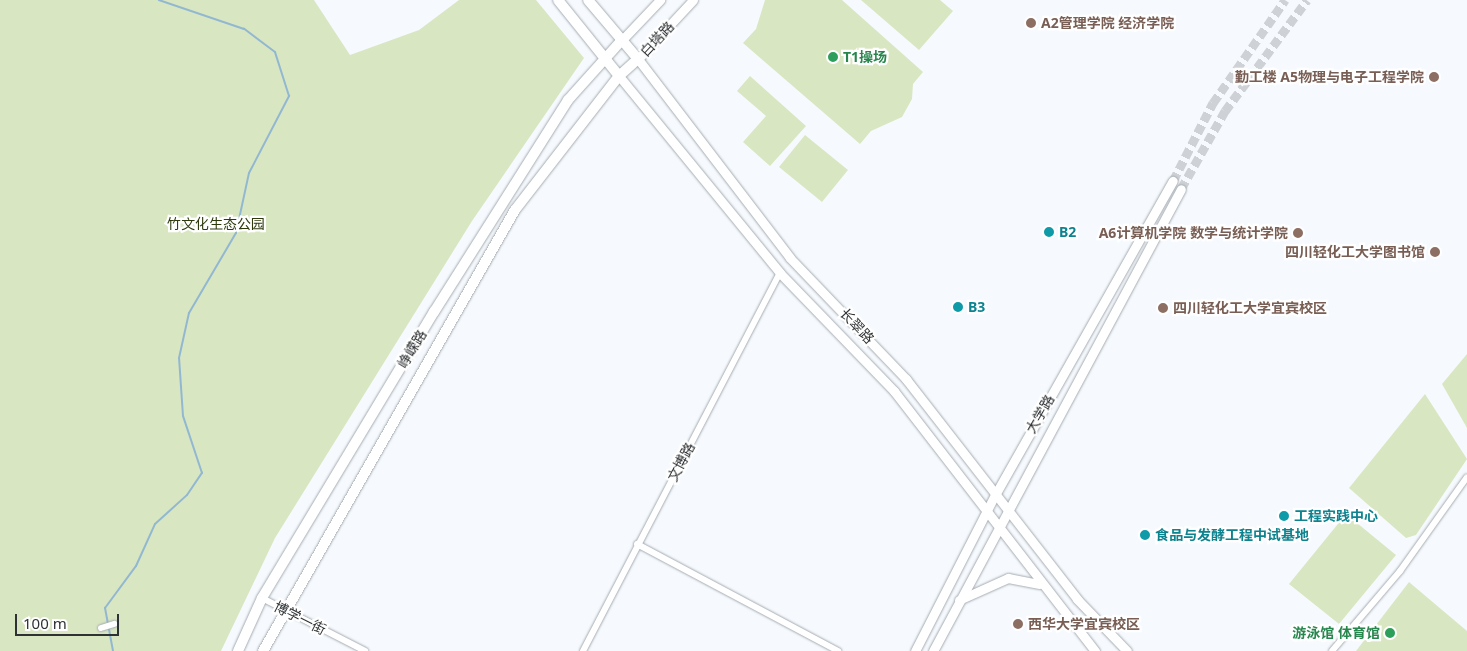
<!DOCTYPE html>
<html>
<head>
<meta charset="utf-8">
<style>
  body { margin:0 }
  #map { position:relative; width:1467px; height:651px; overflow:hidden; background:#f6fafe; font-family:"Noto Sans","Noto Sans SC",sans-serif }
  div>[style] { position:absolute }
  .green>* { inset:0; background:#d9e6c2 }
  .stream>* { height:2px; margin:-1px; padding:0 1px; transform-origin:1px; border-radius:1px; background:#92b8d1 }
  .secondary-tunnel>* { height:9px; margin-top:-4.5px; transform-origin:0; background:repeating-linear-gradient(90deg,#ced2d6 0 9px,transparent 0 13.5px) }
  .roads { filter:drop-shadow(0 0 1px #a5abb1) drop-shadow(0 0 1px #a5abb1) }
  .street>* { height:6px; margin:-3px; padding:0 3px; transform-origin:3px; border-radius:3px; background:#fff }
  .secondary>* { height:9px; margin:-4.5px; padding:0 4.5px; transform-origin:4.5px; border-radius:4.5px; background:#fff }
  .primary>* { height:10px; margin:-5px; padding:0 5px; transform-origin:5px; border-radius:5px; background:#fff }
  .dots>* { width:14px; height:14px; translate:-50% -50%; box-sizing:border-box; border:2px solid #fff; border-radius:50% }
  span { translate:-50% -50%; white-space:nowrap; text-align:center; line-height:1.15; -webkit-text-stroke:4.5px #fff; paint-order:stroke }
  .education-label { font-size:14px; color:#785e54; font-weight:700 }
  .left { translate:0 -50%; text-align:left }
  .right { translate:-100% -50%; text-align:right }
  .street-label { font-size:14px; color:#2f3234 }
  .leisure-label { font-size:14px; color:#27864d; font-weight:700 }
  .park-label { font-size:14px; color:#2e3a0e }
  .culture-label { font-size:14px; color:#0d838f; font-weight:700 }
  .scale { position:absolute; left:15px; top:614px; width:104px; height:22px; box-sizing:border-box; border:2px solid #2f3234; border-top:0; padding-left:6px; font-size:15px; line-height:18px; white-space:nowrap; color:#2f3234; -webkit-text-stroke:4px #fff; paint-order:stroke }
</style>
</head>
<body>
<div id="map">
  <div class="green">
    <div style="clip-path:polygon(0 0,314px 0,350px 55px,419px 30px,459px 0,536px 0,584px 58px,472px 221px,275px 538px,221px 651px,0 651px)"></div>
    <div style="clip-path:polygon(765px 0,842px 0,923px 72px,913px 84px,912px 99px,902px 117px,871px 131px,860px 144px,743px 43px,756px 29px)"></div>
    <div style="clip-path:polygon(861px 0,940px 0,953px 11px,919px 50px)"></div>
    <div style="clip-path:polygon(750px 76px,806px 126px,770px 166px,743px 142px,766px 116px,737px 91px)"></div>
    <div style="clip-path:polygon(805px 135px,848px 170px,822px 202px,779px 167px)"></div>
    <div style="clip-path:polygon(1467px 354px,1467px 428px,1442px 384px)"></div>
    <div style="clip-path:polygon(1425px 394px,1467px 459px,1416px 535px,1406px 538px,1349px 488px)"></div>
    <div style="clip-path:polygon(1346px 514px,1396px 555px,1339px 624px,1289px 584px)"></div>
    <div style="clip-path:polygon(1409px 582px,1467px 631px,1467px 651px,1356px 651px)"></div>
  </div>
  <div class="stream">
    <div style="left:113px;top:651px;width:44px;rotate:-100.5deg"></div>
    <div style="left:105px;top:608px;width:52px;rotate:-53.6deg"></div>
    <div style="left:136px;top:566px;width:46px;rotate:-65.7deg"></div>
    <div style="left:155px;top:524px;width:43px;rotate:-42.2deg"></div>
    <div style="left:187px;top:495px;width:27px;rotate:-56deg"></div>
    <div style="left:202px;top:473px;width:60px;rotate:-108.4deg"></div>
    <div style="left:183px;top:416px;width:58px;rotate:-93.9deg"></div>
    <div style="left:179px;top:358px;width:46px;rotate:-77.5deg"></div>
    <div style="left:189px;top:313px;width:93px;rotate:-59.6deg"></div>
    <div style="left:236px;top:233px;width:61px;rotate:-77.8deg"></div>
    <div style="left:249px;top:173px;width:87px;rotate:-62.5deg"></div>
    <div style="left:289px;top:96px;width:46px;rotate:-107.7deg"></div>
    <div style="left:275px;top:52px;width:39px;rotate:-143deg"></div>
    <div style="left:244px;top:29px;width:90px;rotate:-161.2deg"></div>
  </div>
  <div class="secondary-tunnel">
    <div style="left:1173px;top:181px;width:88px;rotate:-62.9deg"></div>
    <div style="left:1213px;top:103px;width:126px;rotate:-55deg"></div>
    <div style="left:1181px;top:189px;width:90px;rotate:-60.6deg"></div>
    <div style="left:1225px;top:111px;width:138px;rotate:-53.5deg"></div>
  </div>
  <div class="roads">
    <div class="street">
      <div style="left:637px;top:544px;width:228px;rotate:28deg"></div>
      <div style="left:262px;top:598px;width:116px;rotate:27.2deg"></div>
      <div style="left:101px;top:628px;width:14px;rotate:-17deg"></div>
      <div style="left:583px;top:651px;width:426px;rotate:-62.5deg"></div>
      <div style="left:1332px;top:651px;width:105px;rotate:-49.6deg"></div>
      <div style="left:1400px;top:571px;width:115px;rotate:-54.5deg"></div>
    </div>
    <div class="secondary">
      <div style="left:693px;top:0;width:81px;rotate:133deg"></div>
      <div style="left:638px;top:59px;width:250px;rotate:52.6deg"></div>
      <div style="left:790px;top:258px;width:168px;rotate:46.2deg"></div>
      <div style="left:906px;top:379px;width:279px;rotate:52.1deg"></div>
      <div style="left:1077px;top:599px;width:72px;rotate:46.1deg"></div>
      <div style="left:621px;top:41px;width:57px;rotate:-46.4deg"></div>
      <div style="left:619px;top:76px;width:254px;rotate:50.7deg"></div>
      <div style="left:780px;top:273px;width:164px;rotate:46deg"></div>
      <div style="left:894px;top:391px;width:329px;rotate:52.3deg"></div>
      <div style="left:959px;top:600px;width:54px;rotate:-24.2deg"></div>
      <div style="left:1008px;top:578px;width:32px;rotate:11deg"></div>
      <div style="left:915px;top:651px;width:175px;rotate:-62.9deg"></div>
      <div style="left:995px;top:495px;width:361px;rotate:-60.5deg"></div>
      <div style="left:933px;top:651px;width:524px;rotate:-61.77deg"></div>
    </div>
    <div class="primary">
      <div style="left:558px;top:0;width:97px;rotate:51.2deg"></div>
      <div style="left:238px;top:651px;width:58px;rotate:-65.6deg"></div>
      <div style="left:262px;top:598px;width:334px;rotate:-59deg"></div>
      <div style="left:434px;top:312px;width:251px;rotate:-57.7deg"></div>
      <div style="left:568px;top:100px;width:79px;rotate:-48.1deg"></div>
      <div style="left:263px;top:651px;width:508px;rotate:-60.26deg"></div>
      <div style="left:515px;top:210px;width:170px;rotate:-52.2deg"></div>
      <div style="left:619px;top:76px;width:25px;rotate:-42deg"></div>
      <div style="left:638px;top:59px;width:77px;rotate:-130.3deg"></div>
    </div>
  </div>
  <div class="dots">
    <div style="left:1031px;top:23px;background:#8d6e63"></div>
    <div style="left:833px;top:57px;background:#2e9e5b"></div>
    <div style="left:1434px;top:77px;background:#8d6e63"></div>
    <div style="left:1049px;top:232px;background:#0f9aa8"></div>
    <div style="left:1298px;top:233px;background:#8d6e63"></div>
    <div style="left:1435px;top:252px;background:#8d6e63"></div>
    <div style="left:958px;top:307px;background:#0f9aa8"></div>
    <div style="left:1163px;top:308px;background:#8d6e63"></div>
    <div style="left:1284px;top:516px;background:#0f9aa8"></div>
    <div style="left:1145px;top:535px;background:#0f9aa8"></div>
    <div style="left:1018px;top:624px;background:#8d6e63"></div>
    <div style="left:1390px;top:633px;background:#2e9e5b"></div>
  </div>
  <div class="education-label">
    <span class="left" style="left:1041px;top:23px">A2管理学院 经济学院</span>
    <span class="right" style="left:1424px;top:77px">勤工楼 A5物理与电子工程学院</span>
    <span class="right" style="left:1288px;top:233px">A6计算机学院 数学与统计学院</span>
    <span class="right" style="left:1425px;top:252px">四川轻化工大学图书馆</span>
    <span class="left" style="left:1173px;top:308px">四川轻化工大学宜宾校区</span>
    <span class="left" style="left:1028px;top:624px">西华大学宜宾校区</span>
  </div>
  <div class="street-label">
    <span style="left:657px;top:39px;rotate:-47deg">白塔路</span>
    <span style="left:857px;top:326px;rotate:47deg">长翠路</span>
    <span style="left:412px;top:349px;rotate:-59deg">峥嵘路</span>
    <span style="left:1040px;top:414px;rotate:-60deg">大学路</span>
    <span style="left:681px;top:462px;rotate:-62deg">文博路</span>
    <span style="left:300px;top:618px;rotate:27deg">博学一街</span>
  </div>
  <div class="leisure-label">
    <span class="left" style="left:843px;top:57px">T1操场</span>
    <span class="right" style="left:1380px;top:633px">游泳馆 体育馆</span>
  </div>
  <div class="park-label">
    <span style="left:216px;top:224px">竹文化生态公园</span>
  </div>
  <div class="culture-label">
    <span class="left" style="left:1059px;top:232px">B2</span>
    <span class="left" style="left:968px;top:307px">B3</span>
    <span class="left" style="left:1294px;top:516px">工程实践中心</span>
    <span class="left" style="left:1155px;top:535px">食品与发酵工程中试基地</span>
  </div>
  <div class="scale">100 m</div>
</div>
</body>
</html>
